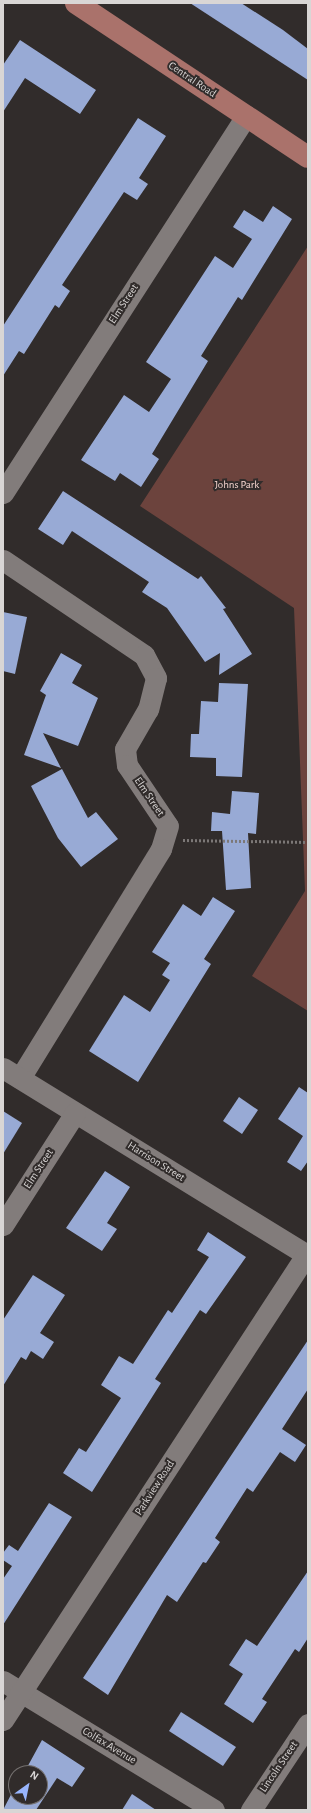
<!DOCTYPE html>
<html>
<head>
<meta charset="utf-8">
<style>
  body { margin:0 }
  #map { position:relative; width:311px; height:1813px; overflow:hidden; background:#312c2b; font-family:"Alegreya Sans",sans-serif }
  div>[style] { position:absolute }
  .green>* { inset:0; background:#6c433d }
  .building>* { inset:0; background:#98aad5 }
  .path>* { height:2.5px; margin-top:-1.25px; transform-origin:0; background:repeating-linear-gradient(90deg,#7c7877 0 2px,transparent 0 4px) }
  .minor>* { height:21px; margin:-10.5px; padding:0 10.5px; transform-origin:10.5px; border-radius:10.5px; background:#827c7b }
  .major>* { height:22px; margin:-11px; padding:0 11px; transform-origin:11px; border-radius:11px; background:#aa726b }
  span { translate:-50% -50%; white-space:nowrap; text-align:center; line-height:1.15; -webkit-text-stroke:4px #312c2b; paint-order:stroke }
  .street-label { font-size:11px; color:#d9d6d5 }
  .park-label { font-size:11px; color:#f7d6d0 }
  .frame { position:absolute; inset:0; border:4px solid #d9d6d5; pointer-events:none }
  .north { position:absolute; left:8px; top:1765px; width:40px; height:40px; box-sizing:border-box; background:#312c2b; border:1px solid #74706f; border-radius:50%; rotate:33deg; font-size:11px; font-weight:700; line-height:16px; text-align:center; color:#d9d6d5 }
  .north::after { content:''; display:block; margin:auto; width:14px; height:18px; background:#98b5fd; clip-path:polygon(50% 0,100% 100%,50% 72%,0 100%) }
</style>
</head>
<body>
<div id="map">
  <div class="green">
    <div style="clip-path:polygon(308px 246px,308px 1011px,252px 976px,305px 891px,294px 608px,140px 506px)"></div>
  </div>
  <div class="building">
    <div style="clip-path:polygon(190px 3px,241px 3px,283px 30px,308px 49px,308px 80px)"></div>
    <div style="clip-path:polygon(20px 40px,96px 90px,80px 114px,25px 78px,3px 112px,3px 65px)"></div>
    <div style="clip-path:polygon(138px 118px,166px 136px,139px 178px,148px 184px,137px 200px,124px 192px,62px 285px,70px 291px,59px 308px,55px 305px,24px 354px,19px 351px,3px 376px,3px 326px)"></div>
    <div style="clip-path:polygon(273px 206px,292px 219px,242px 300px,238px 297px,201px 356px,208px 361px,152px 454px,159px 459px,141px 487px,120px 473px,115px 481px,81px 460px,124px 395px,149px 412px,171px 379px,146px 362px,215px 256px,233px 268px,252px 239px,233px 227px,244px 210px,263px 222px)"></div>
    <div style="clip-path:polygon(63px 491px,198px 579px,201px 576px,226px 608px,223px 609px,252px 654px,219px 675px,220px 653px,205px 662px,167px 608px,142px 592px,149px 582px,72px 531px,63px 545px,38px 529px)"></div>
    <div style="clip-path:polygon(3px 612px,27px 617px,15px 674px,3px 671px)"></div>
    <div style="clip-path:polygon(61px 653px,82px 665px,72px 683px,98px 698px,78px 746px,43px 733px,61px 768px,24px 755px,46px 695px,40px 691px)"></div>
    <div style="clip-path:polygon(219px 683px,248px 684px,242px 777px,216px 776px,216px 758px,190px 757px,191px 734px,199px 734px,201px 701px,218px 702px)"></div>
    <div style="clip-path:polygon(62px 769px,88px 818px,96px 812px,118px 839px,81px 867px,58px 838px,31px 786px)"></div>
    <div style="clip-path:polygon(232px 791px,259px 793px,256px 834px,248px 833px,251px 888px,226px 890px,222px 831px,211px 831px,212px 812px,230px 814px)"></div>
    <div style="clip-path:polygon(213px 897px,235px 911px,204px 959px,211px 964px,138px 1082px,89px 1051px,124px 995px,150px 1012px,170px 980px,162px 975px,170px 963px,152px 952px,183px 904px,201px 916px)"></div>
    <div style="clip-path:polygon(299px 1087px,308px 1093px,308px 1161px,301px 1171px,287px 1162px,303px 1136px,278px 1119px)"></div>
    <div style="clip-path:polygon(239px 1097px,258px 1110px,242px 1134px,223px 1121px)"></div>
    <div style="clip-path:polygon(3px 1111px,22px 1123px,3px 1154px)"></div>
    <div style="clip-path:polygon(105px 1171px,130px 1187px,107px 1223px,117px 1229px,102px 1251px,66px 1228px)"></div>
    <div style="clip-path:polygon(208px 1232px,246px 1257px,206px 1314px,200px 1310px,155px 1379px,161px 1383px,92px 1492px,63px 1473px,79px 1448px,86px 1452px,121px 1398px,101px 1385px,119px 1356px,133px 1364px,168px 1310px,172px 1313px,209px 1257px,197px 1250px)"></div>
    <div style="clip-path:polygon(33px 1275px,65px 1295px,40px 1333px,54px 1342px,43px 1359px,31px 1351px,26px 1360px,21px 1357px,3px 1386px,3px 1320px)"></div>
    <div style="clip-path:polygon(308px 1340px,308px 1389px,282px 1429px,306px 1445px,295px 1462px,280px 1452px,253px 1492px,247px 1488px,215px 1538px,220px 1542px,206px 1563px,203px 1562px,177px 1602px,167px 1595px,108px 1695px,83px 1678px)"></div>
    <div style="clip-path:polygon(49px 1503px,72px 1517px,3px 1625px,3px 1579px,12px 1566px,3px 1560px,3px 1553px,9px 1545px,18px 1551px)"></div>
    <div style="clip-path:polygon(308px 1571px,308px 1638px,299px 1652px,295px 1649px,262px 1699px,267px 1702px,253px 1723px,224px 1704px,243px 1674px,229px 1665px,246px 1639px,257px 1646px)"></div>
    <div style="clip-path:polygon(181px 1712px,236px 1747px,223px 1766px,169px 1731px)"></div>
    <div style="clip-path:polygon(42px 1740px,85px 1768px,72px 1787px,57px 1778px,36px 1810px,3px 1810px,16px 1785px,16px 1797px,40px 1797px,40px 1773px,24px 1773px)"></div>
    <div style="clip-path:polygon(132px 1794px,156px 1810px,122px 1810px)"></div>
  </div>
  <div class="path">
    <div style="left:183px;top:840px;width:125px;rotate:0.9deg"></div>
  </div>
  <div class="minor">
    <div style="left:3px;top:493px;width:449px;rotate:-57.2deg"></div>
    <div style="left:3px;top:560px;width:170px;rotate:34deg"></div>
    <div style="left:144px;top:655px;width:26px;rotate:62deg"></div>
    <div style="left:156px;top:678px;width:32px;rotate:104deg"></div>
    <div style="left:148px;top:709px;width:46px;rotate:119.9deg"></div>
    <div style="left:125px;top:749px;width:16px;rotate:83deg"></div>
    <div style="left:127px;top:765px;width:73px;rotate:56.1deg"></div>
    <div style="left:168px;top:826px;width:24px;rotate:107deg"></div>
    <div style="left:161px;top:849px;width:269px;rotate:121.6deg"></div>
    <div style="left:3px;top:1068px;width:358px;rotate:31.6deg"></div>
    <div style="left:3px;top:1225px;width:133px;rotate:-57.3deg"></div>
    <div style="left:3px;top:1681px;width:247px;rotate:31.4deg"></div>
    <div style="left:3px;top:1720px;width:555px;rotate:-56.91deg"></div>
    <div style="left:251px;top:1810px;width:103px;rotate:-56.5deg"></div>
  </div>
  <div class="major">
    <div style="left:76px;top:3px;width:278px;rotate:33.6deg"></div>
  </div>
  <div class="street-label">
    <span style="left:192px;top:80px;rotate:34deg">Central Road</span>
    <span style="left:124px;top:304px;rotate:-57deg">Elm Street</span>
    <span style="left:149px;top:797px;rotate:56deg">Elm Street</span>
    <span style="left:156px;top:1162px;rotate:32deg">Harrison Street</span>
    <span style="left:39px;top:1169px;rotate:-57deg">Elm Street</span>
    <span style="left:155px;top:1488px;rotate:-57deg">Parkview Road</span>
    <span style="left:109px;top:1746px;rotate:31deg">Colfax Avenue</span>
    <span style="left:279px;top:1767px;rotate:-56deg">Lincoln Street</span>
  </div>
  <div class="park-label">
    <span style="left:237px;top:485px">Johns Park</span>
  </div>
  <div class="frame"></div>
  <div class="north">N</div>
</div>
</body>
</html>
